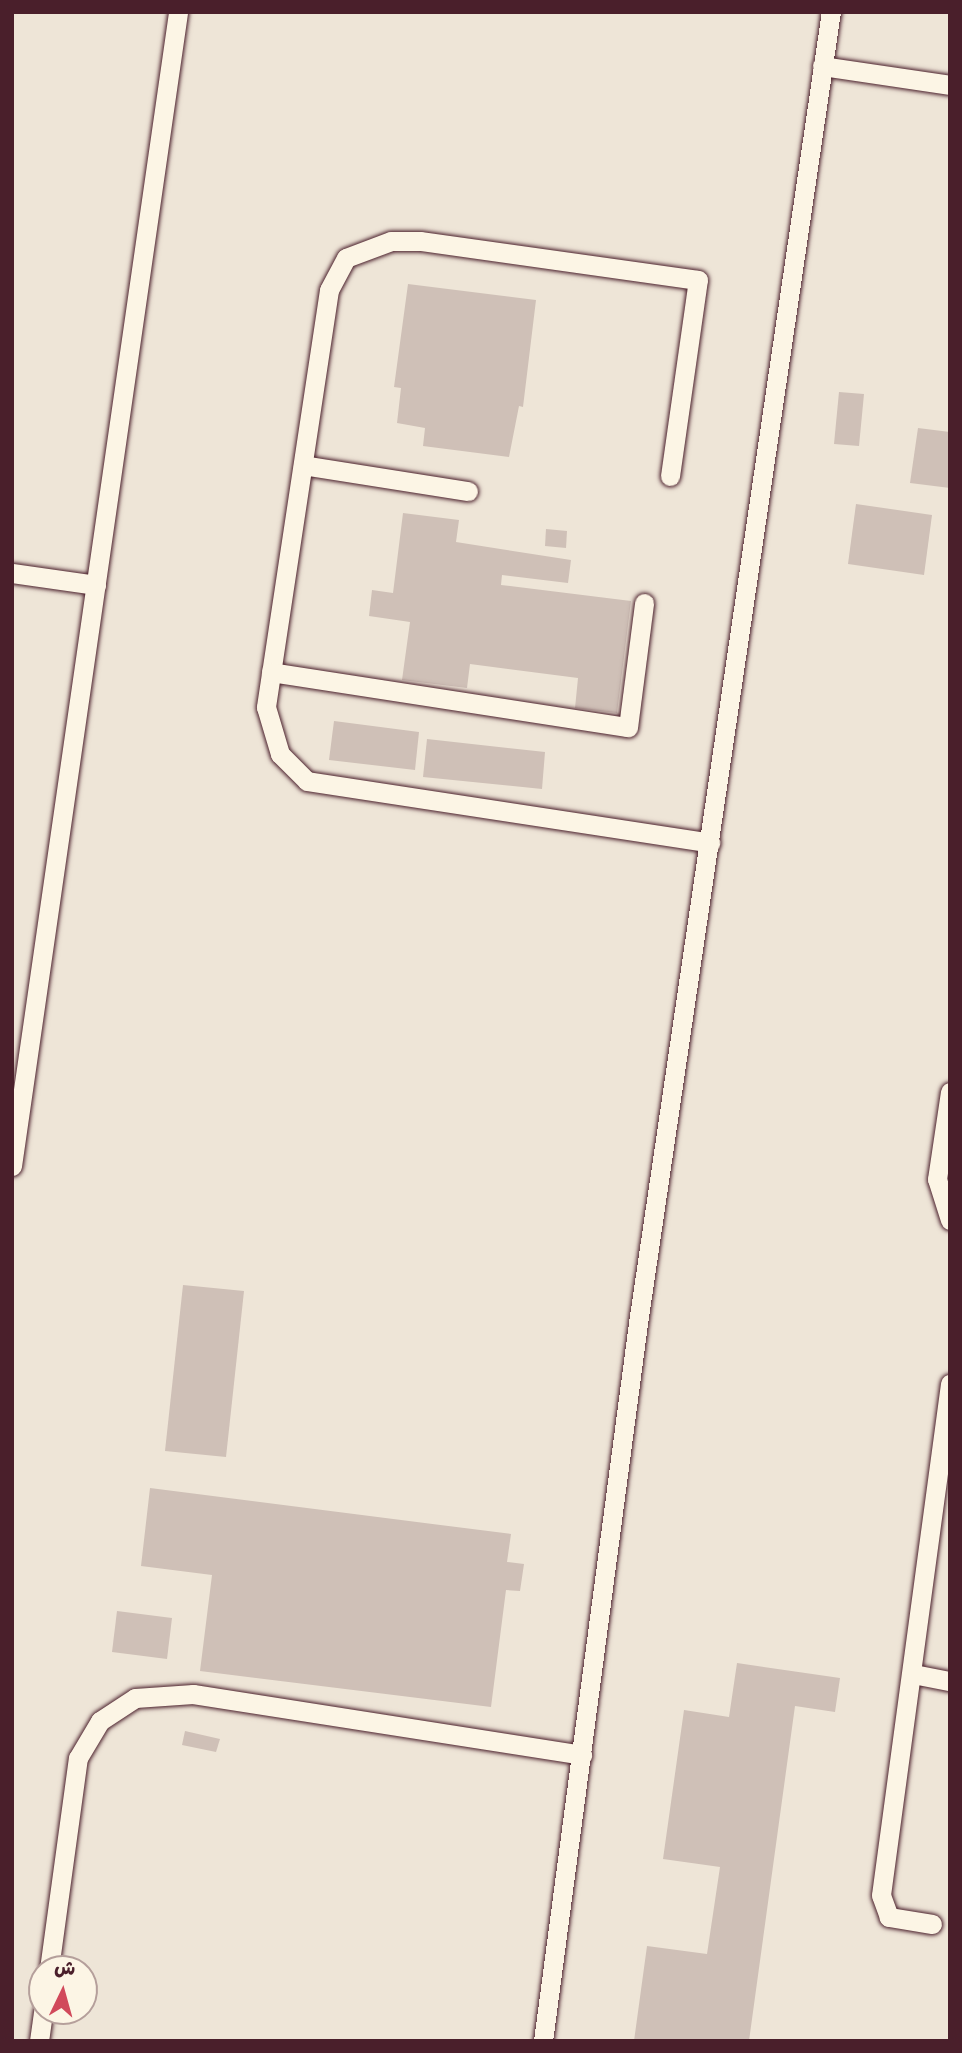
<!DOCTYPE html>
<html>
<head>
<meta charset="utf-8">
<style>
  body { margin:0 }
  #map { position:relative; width:962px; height:2053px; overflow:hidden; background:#fcf5e5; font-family:Dekko,"Playpen Sans Arabic",sans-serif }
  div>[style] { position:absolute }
  .built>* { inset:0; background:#eee5d7 }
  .building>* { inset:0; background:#cfc0b7 }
  .roads { filter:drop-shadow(0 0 2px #4a1f2b) drop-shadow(0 0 2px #4a1f2b) }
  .service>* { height:19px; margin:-9.5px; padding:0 9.5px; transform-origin:9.5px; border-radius:9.5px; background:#fcf5e5 }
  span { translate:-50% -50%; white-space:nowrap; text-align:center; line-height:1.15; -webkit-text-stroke:5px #fcf5e5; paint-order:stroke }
  .frame { position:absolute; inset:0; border:14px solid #4a1f2b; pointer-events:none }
  .north { position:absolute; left:28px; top:1955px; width:70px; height:70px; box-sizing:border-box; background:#fcf5e5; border:2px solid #b59f9b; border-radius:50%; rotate:5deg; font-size:19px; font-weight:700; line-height:28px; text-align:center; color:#4a1f2b }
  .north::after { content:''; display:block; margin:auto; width:24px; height:32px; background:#d1495b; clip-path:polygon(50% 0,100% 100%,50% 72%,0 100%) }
</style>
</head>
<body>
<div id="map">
  <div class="built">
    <div style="clip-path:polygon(evenodd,12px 12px,950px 12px,950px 2041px,12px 2041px,12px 12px,42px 1969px,84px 1969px,84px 2011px,42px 2011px,42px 1969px)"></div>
  </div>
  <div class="building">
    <div style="clip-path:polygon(408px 284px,536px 300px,523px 407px,519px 406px,509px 457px,423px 446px,425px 428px,397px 423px,401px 388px,394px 387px)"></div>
    <div style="clip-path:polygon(839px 392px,864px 394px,859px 446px,834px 444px)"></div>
    <div style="clip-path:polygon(918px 428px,950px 432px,950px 488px,910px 483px)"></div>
    <div style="clip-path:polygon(856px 504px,932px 515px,924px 575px,848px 564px)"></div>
    <div style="clip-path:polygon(403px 513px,459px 520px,456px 542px,571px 560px,568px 583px,502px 575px,501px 585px,631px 601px,617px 713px,575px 708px,578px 678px,470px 664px,467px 688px,402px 680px,410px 622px,369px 616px,372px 590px,393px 593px)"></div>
    <div style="clip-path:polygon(546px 529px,567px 531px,566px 548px,545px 546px)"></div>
    <div style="clip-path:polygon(334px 721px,419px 732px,415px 770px,329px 760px)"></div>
    <div style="clip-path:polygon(427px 739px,545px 752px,542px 789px,423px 777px)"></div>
    <div style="clip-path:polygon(183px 1285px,244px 1291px,226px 1457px,165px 1451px)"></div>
    <div style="clip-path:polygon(150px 1488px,511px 1534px,507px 1562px,524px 1564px,520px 1591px,506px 1590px,491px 1707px,200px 1671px,212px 1575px,141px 1566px)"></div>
    <div style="clip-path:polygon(117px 1611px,172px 1618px,167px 1659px,112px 1652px)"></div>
    <div style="clip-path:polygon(737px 1663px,840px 1678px,835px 1712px,795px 1706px,749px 2041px,634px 2041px,647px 1946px,707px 1954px,720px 1867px,663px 1859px,684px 1710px,729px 1717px)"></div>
    <div style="clip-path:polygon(185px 1731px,220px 1739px,216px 1752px,182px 1745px)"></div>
  </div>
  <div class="roads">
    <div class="service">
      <div style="left:822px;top:66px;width:129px;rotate:8.4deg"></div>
      <div style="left:303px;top:465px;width:167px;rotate:9deg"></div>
      <div style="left:670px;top:476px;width:198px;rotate:-81.9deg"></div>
      <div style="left:698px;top:280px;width:281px;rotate:-172deg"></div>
      <div style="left:420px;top:241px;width:29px;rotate:180deg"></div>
      <div style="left:391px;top:241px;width:48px;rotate:159.3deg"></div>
      <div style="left:346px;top:258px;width:36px;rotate:118deg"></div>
      <div style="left:329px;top:290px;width:422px;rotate:98.6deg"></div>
      <div style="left:266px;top:707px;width:49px;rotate:73.4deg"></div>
      <div style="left:280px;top:754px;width:38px;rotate:45deg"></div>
      <div style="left:307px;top:781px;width:408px;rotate:8.7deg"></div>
      <div style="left:12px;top:573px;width:85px;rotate:8.1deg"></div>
      <div style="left:271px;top:672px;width:361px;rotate:8.8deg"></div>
      <div style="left:628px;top:727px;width:125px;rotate:-82.6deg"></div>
      <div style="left:950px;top:1092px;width:88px;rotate:98.5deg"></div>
      <div style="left:937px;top:1179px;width:43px;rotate:72.4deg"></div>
      <div style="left:12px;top:1166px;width:1166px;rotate:-81.81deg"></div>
      <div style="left:913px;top:1674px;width:38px;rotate:11deg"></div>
      <div style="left:932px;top:1924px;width:44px;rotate:-170.8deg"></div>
      <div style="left:889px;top:1917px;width:23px;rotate:-110deg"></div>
      <div style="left:881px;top:1895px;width:516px;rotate:-82.31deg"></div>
      <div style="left:49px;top:1969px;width:213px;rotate:-82.2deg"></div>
      <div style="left:78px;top:1758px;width:43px;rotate:-59.3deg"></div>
      <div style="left:100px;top:1721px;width:42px;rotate:-33.3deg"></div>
      <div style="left:135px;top:1698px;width:58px;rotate:-3.9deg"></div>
      <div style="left:193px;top:1694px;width:394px;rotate:8.9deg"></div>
      <div style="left:39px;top:2041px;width:30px;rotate:-82deg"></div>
      <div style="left:543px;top:2041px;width:724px;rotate:-82.46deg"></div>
      <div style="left:638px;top:1323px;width:1325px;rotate:-81.63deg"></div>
    </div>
  </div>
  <div class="frame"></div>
  <div class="north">ش</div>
</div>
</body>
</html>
